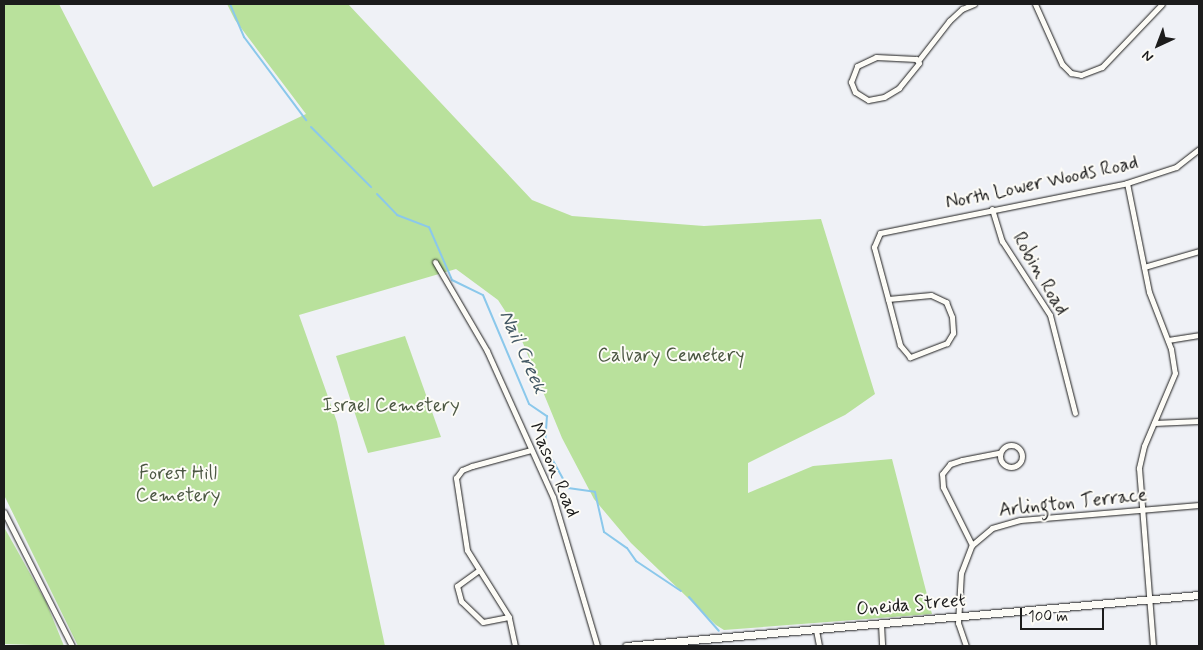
<!DOCTYPE html>
<html>
<head>
<meta charset="utf-8">
<style>
  body { margin:0 }
  #map { position:relative; width:1203px; height:650px; overflow:hidden; background:#eff1f6; font-family:Mynerve,sans-serif }
  div>[style] { position:absolute }
  .green>* { inset:0; background:#b9e19c }
  .stream>* { height:2px; margin:-1px; padding:0 1px; transform-origin:1px; border-radius:1px; background:#8bc8eb }
  .roads { filter:drop-shadow(0 0 1px #1c1c1c) drop-shadow(0 0 1px #1c1c1c) }
  .street>* { height:5px; margin:-2.5px; padding:0 2.5px; transform-origin:2.5px; border-radius:2.5px; background:#fdfcf7 }
  .street>.ring { margin:-2.5px; padding:0; box-sizing:content-box; background:none; border:5px solid #fdfcf7; border-radius:50% }
  .secondary>* { height:7px; margin:-3.5px; padding:0 3.5px; transform-origin:3.5px; border-radius:3.5px; background:#fdfcf7 }
  span { translate:-50% -50%; white-space:nowrap; text-align:center; line-height:1.15; -webkit-text-stroke:4px #fdfcf7; paint-order:stroke }
  .street-label { font-size:19px; color:#1c1c1c }
  .park-label { font-size:19px; color:#4b5742 }
  .water-label { font-size:20px; color:#435864; font-style:italic }
  .frame { position:absolute; inset:0; border:5px solid #1c1c1c; pointer-events:none }
  .north { position:absolute; left:1133px; top:20px; width:50px; height:50px; -webkit-text-stroke:4px #fdfcf7; paint-order:stroke; rotate:223deg; font-size:14px; font-weight:700; line-height:20px; text-align:center; color:#1c1c1c }
  .north::after { content:''; display:block; margin:auto; width:18px; height:22px; background:#1c1c1c; clip-path:polygon(50% 0,100% 100%,50% 72%,0 100%) }
  .scale { position:absolute; left:1020px; top:608px; width:84px; height:22px; box-sizing:border-box; border:2px solid #1c1c1c; border-top:0; padding-left:6px; font-size:15px; line-height:18px; white-space:nowrap; color:#1c1c1c; -webkit-text-stroke:4px #fdfcf7; paint-order:stroke }
</style>
</head>
<body>
<div id="map">
  <div class="green">
    <div style="clip-path:polygon(4px 4px,59px 4px,153px 187px,306px 114px,235px 20px,227px 4px,348px 4px,532px 200px,572px 216px,704px 226px,821px 219px,875px 394px,845px 415px,748px 463px,748px 493px,813px 466px,892px 459px,932px 614px,724px 630px,716px 625px,631px 543px,594px 499px,562px 438px,518px 331px,498px 300px,456px 269px,299px 315px,337px 422px,385px 646px,78px 646px,4px 495px)"></div>
    <div style="clip-path:polygon(405px 336px,441px 437px,368px 453px,336px 356px)"></div>
    <div style="clip-path:polygon(4px 527px,46px 602px,64px 646px,4px 644px)"></div>
  </div>
  <div class="stream">
    <div style="left:230px;top:4px;width:36px;rotate:67deg"></div>
    <div style="left:244px;top:37px;width:104px;rotate:53.2deg"></div>
    <div style="left:311px;top:127px;width:85px;rotate:45deg"></div>
    <div style="left:377px;top:194px;width:29px;rotate:46deg"></div>
    <div style="left:397px;top:215px;width:34px;rotate:21deg"></div>
    <div style="left:429px;top:227px;width:58px;rotate:66.5deg"></div>
    <div style="left:452px;top:280px;width:34px;rotate:26deg"></div>
    <div style="left:483px;top:295px;width:118px;rotate:67.1deg"></div>
    <div style="left:529px;top:404px;width:22px;rotate:34deg"></div>
    <div style="left:547px;top:416px;width:30px;rotate:94deg"></div>
    <div style="left:545px;top:446px;width:48px;rotate:61.3deg"></div>
    <div style="left:568px;top:488px;width:27px;rotate:8deg"></div>
    <div style="left:595px;top:492px;width:41px;rotate:77.3deg"></div>
    <div style="left:604px;top:532px;width:28px;rotate:35deg"></div>
    <div style="left:627px;top:548px;width:16px;rotate:55deg"></div>
    <div style="left:636px;top:561px;width:54px;rotate:33.7deg"></div>
    <div style="left:689px;top:597px;width:45px;rotate:48.6deg"></div>
  </div>
  <div class="roads">
    <div class="street">
      <div style="left:1035px;top:4px;width:66px;rotate:65.8deg"></div>
      <div style="left:1062px;top:64px;width:13px;rotate:45deg"></div>
      <div style="left:1071px;top:73px;width:10px;rotate:11deg"></div>
      <div style="left:1081px;top:75px;width:22px;rotate:-21deg"></div>
      <div style="left:1102px;top:67px;width:87px;rotate:-46.4deg"></div>
      <div style="left:876px;top:57px;width:40px;rotate:2.9deg"></div>
      <div style="left:916px;top:59px;width:5px;rotate:53deg"></div>
      <div style="left:919px;top:63px;width:32px;rotate:129deg"></div>
      <div style="left:899px;top:88px;width:17px;rotate:149deg"></div>
      <div style="left:884px;top:97px;width:16px;rotate:169deg"></div>
      <div style="left:868px;top:100px;width:15px;rotate:-148deg"></div>
      <div style="left:855px;top:92px;width:11px;rotate:-112deg"></div>
      <div style="left:851px;top:82px;width:17px;rotate:-69deg"></div>
      <div style="left:857px;top:66px;width:21px;rotate:-25deg"></div>
      <div style="left:918px;top:61px;width:51px;rotate:-52.2deg"></div>
      <div style="left:949px;top:21px;width:18px;rotate:-43deg"></div>
      <div style="left:962px;top:9px;width:13px;rotate:-23deg"></div>
      <div style="left:1127px;top:183px;width:111px;rotate:78.6deg"></div>
      <div style="left:1149px;top:292px;width:61px;rotate:68.9deg"></div>
      <div style="left:1171px;top:349px;width:24px;rotate:81deg"></div>
      <div style="left:1175px;top:373px;width:79px;rotate:113deg"></div>
      <div style="left:1144px;top:446px;width:23px;rotate:103deg"></div>
      <div style="left:1139px;top:468px;width:179px;rotate:85.5deg"></div>
      <div style="left:992px;top:209px;width:34px;rotate:73deg"></div>
      <div style="left:1002px;top:241px;width:88px;rotate:57deg"></div>
      <div style="left:1050px;top:315px;width:101px;rotate:75.7deg"></div>
      <div style="left:435px;top:262px;width:103px;rotate:59.7deg"></div>
      <div style="left:487px;top:351px;width:160px;rotate:65.7deg"></div>
      <div style="left:553px;top:497px;width:155px;rotate:73.5deg"></div>
      <div style="left:1144px;top:267px;width:57px;rotate:-16.2deg"></div>
      <div style="left:931px;top:295px;width:17px;rotate:25deg"></div>
      <div style="left:946px;top:302px;width:16px;rotate:68deg"></div>
      <div style="left:952px;top:317px;width:16px;rotate:86deg"></div>
      <div style="left:953px;top:333px;width:12px;rotate:121deg"></div>
      <div style="left:947px;top:343px;width:40px;rotate:159deg"></div>
      <div style="left:910px;top:357px;width:16px;rotate:-130deg"></div>
      <div style="left:900px;top:345px;width:48px;rotate:-104.6deg"></div>
      <div style="left:888px;top:299px;width:43px;rotate:-5.3deg"></div>
      <div style="left:888px;top:299px;width:54px;rotate:-105.1deg"></div>
      <div style="left:874px;top:247px;width:15px;rotate:-67deg"></div>
      <div style="left:880px;top:233px;width:252px;rotate:-11.4deg"></div>
      <div style="left:1127px;top:183px;width:52px;rotate:-18.1deg"></div>
      <div style="left:1176px;top:167px;width:29px;rotate:-38deg"></div>
      <div style="left:1168px;top:340px;width:31px;rotate:-9deg"></div>
      <div style="left:1154px;top:423px;width:45px;rotate:-2.5deg"></div>
      <div class="ring" style="left:1000px;top:445px;width:17px;height:17px"></div>
      <div style="left:4px;top:512px;width:150px;rotate:63.1deg"></div>
      <div style="left:972px;top:545px;width:65px;rotate:-116.6deg"></div>
      <div style="left:943px;top:487px;width:13px;rotate:-94deg"></div>
      <div style="left:942px;top:474px;width:13px;rotate:-51deg"></div>
      <div style="left:950px;top:464px;width:13px;rotate:-18deg"></div>
      <div style="left:962px;top:460px;width:38px;rotate:-11deg"></div>
      <div style="left:479px;top:570px;width:27px;rotate:144deg"></div>
      <div style="left:457px;top:586px;width:16px;rotate:75deg"></div>
      <div style="left:461px;top:601px;width:30px;rotate:44deg"></div>
      <div style="left:483px;top:622px;width:26px;rotate:-11deg"></div>
      <div style="left:881px;top:624px;width:22px;rotate:87deg"></div>
      <div style="left:816px;top:630px;width:16px;rotate:79deg"></div>
      <div style="left:515px;top:646px;width:30px;rotate:-102deg"></div>
      <div style="left:509px;top:617px;width:79px;rotate:-122.1deg"></div>
      <div style="left:467px;top:550px;width:73px;rotate:-98.7deg"></div>
      <div style="left:456px;top:478px;width:10px;rotate:-53deg"></div>
      <div style="left:462px;top:470px;width:11px;rotate:-22deg"></div>
      <div style="left:472px;top:466px;width:61px;rotate:-15.2deg"></div>
      <div style="left:966px;top:646px;width:24px;rotate:-109deg"></div>
      <div style="left:958px;top:623px;width:50px;rotate:-86.6deg"></div>
      <div style="left:961px;top:573px;width:30px;rotate:-69deg"></div>
      <div style="left:972px;top:545px;width:26px;rotate:-40deg"></div>
      <div style="left:992px;top:528px;width:29px;rotate:-16deg"></div>
      <div style="left:1020px;top:520px;width:180px;rotate:-4.8deg"></div>
    </div>
    <div class="secondary">
      <div style="left:626px;top:646px;width:575px;rotate:-5.09deg"></div>
    </div>
  </div>
  <div class="street-label">
    <span style="left:1042px;top:183px;rotate:-12deg">North Lower Woods Road</span>
    <span style="left:1040px;top:274px;rotate:60deg">Robin Road</span>
    <span style="left:554px;top:470px;rotate:67deg">Mason Road</span>
    <span style="left:1073px;top:503px;rotate:-6deg">Arlington Terrace</span>
    <span style="left:911px;top:605px;rotate:-5deg">Oneida Street</span>
  </div>
  <div class="park-label">
    <span style="left:671px;top:356px">Calvary Cemetery</span>
    <span style="left:391px;top:406px">Israel Cemetery</span>
    <span style="left:178px;top:485px">Forest Hill<br>Cemetery</span>
  </div>
  <div class="water-label">
    <span style="left:523px;top:352px;rotate:66deg">Nail Creek</span>
  </div>
  <div class="frame"></div>
  <div class="north">N</div>
  <div class="scale">100 m</div>
</div>
</body>
</html>
